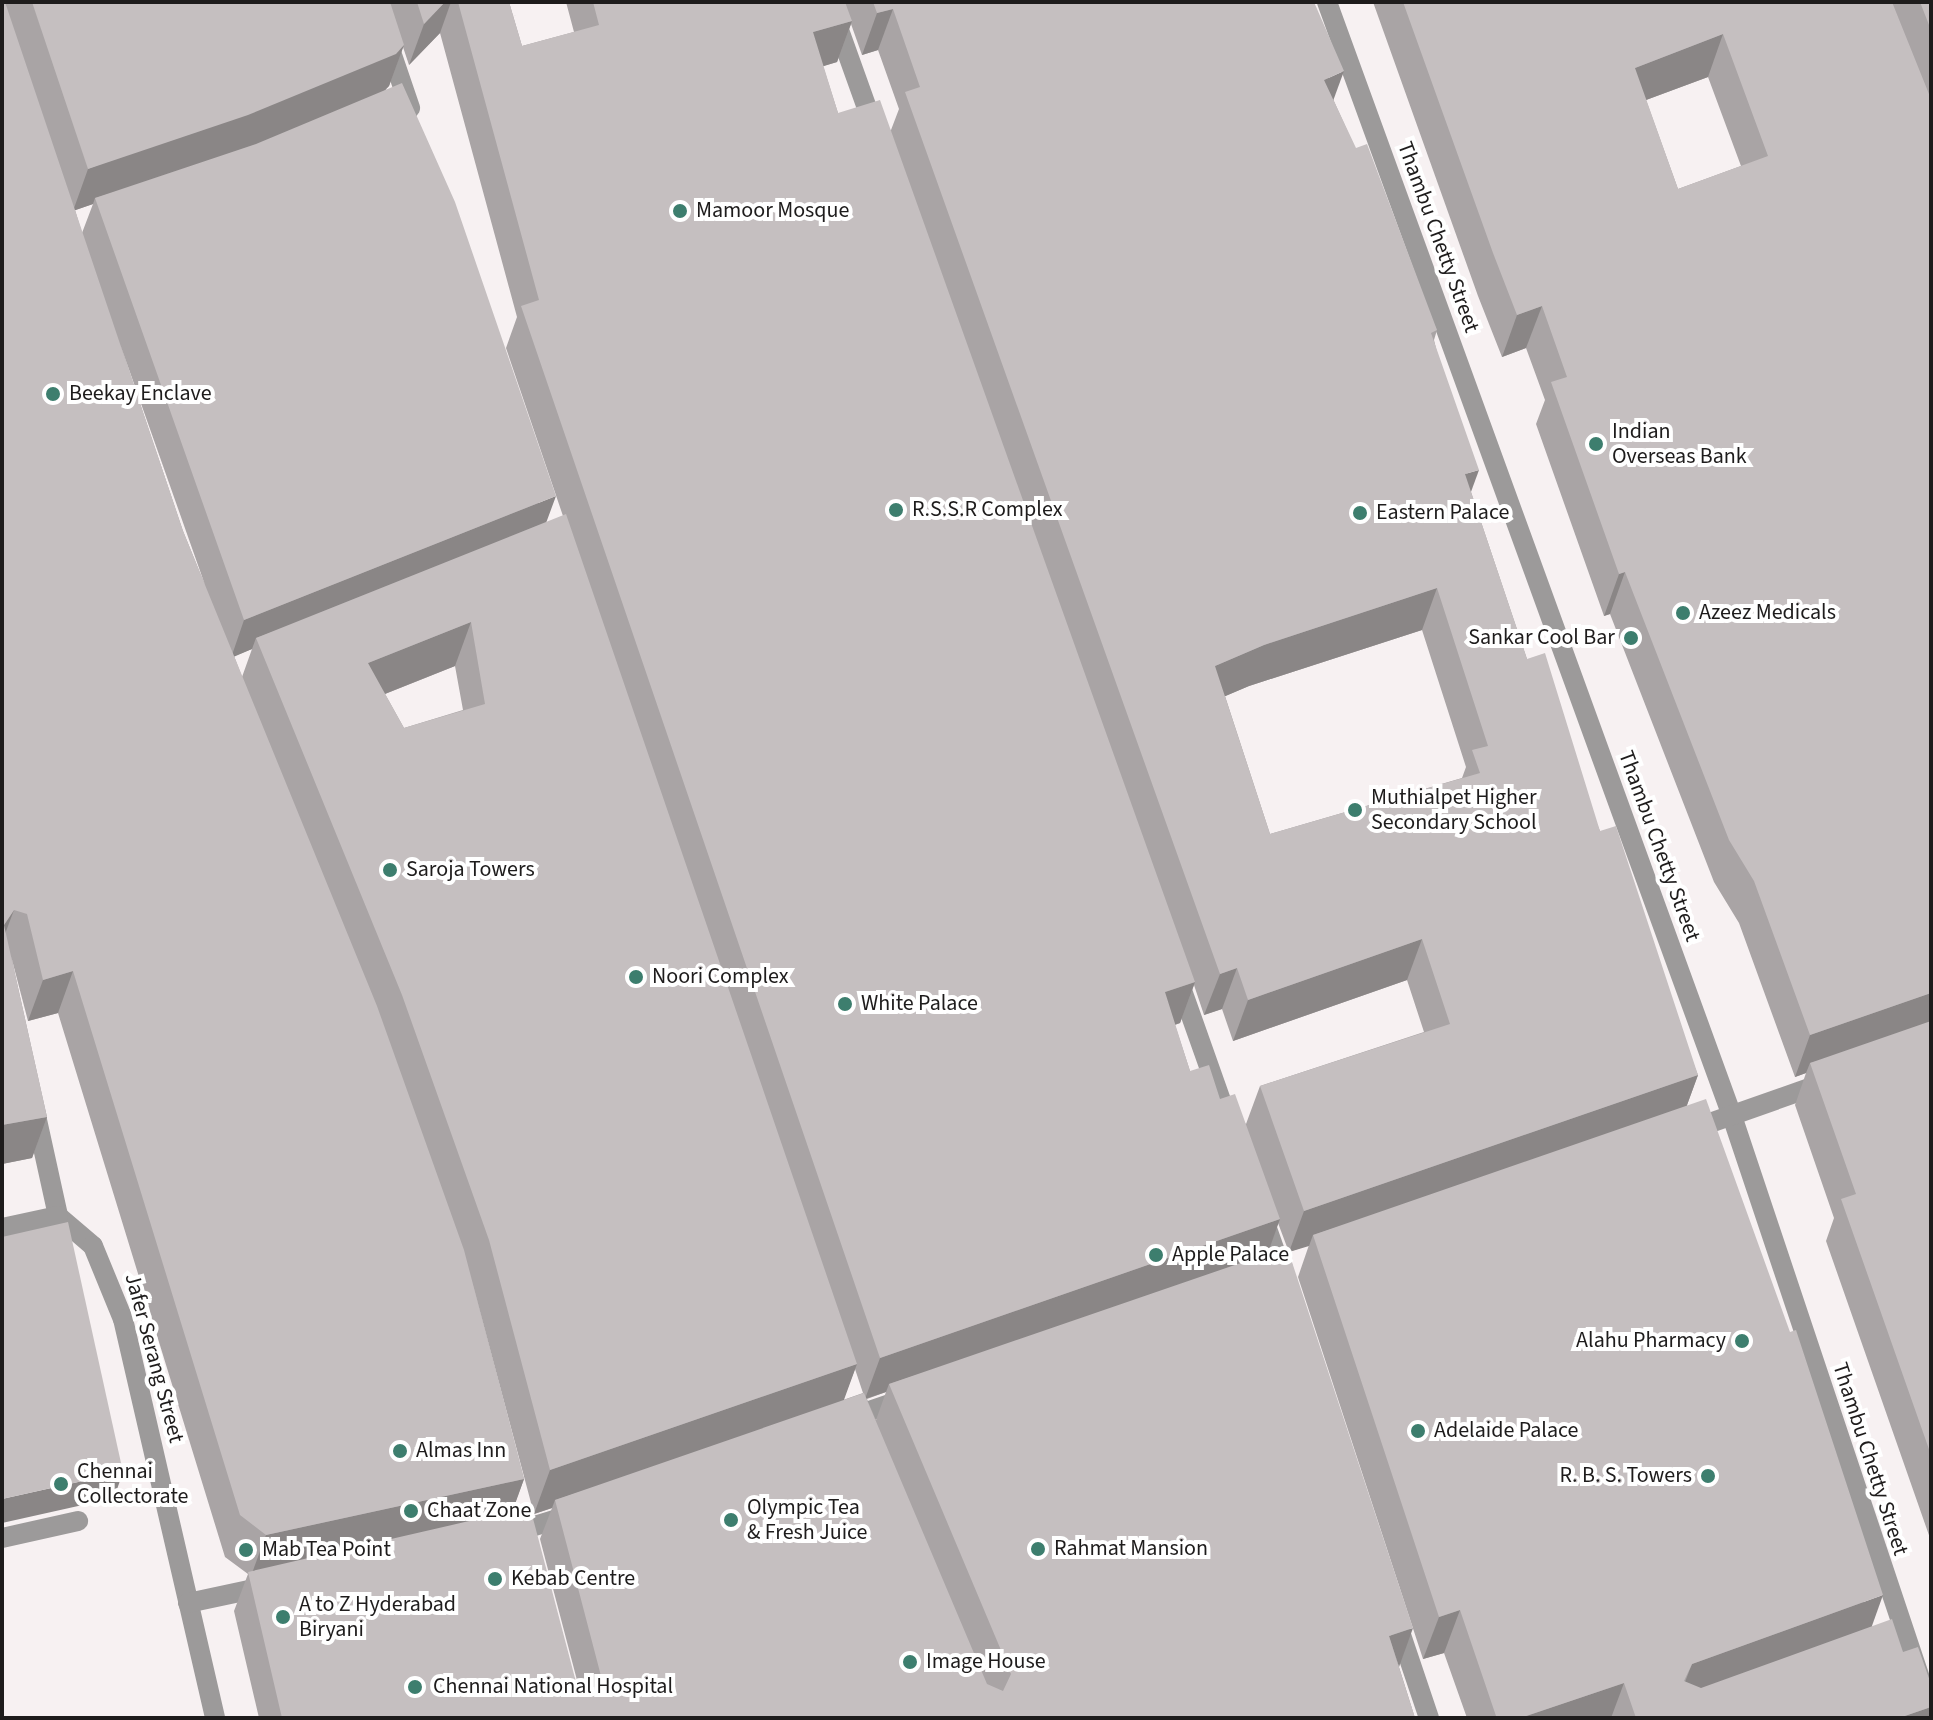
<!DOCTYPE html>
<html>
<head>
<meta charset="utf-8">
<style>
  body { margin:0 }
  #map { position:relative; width:1933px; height:1720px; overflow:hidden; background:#f7f1f2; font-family:"Source Sans 3",sans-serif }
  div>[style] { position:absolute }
  .minor>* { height:20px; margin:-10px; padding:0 10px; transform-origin:10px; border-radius:10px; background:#9c9a9a }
  .wall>* { inset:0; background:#a9a4a5 }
  .shaded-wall>* { inset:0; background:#8a8686 }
  .building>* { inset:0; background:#c5bfc0 }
  .dots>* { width:22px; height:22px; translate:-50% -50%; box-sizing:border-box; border:4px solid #fff; border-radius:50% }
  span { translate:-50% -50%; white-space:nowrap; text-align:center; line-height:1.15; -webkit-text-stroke:8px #fff; paint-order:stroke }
  .poi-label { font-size:22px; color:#1e1c1c }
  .left { translate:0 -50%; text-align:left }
  .right { translate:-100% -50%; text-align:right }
  .street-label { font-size:22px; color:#1e1c1c }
  .frame { position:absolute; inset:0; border:4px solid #1e1c1c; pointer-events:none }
</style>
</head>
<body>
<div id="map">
  <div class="minor">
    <div style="left:374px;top:2px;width:112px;rotate:71.2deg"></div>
    <div style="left:829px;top:2px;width:134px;rotate:70.3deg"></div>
    <div style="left:1327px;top:2px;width:1185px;rotate:70.02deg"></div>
    <div style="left:1732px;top:1116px;width:627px;rotate:71.51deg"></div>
    <div style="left:1178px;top:979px;width:153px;rotate:70.5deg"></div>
    <div style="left:35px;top:1111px;width:107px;rotate:77.6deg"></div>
    <div style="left:1690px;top:1130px;width:144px;rotate:-19.4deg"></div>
    <div style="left:58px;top:1216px;width:46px;rotate:40.6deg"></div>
    <div style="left:93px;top:1246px;width:79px;rotate:67.7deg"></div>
    <div style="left:123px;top:1319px;width:409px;rotate:77deg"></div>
    <div style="left:1263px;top:1217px;width:64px;rotate:70.7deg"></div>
    <div style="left:2px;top:1228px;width:57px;rotate:-12.1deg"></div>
    <div style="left:846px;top:1419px;width:65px;rotate:-19deg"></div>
    <div style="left:509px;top:1534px;width:64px;rotate:-17.3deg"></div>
    <div style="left:2px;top:1538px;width:78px;rotate:-12.6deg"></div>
    <div style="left:188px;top:1603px;width:81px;rotate:-12.1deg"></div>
    <div style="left:1397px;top:1623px;width:100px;rotate:71.4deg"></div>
  </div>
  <div class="wall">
    <div style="clip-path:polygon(evenodd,2px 2px,509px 2px,522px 46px,574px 32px,566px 2px,1314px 2px,1333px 99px,1437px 330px,1434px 340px,1471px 492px,1527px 659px,1600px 831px,1698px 1075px,1687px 1105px,1872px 1627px,1903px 1652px,1931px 1718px,1467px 1718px,1444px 1653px,1423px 1659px,1298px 1277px,1309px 1245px,1289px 1252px,1399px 1667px,1415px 1718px,259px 1718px,234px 1611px,248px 1574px,225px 1557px,58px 1013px,28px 1021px,11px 956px,47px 1117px,32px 1158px,2px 1164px,2px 2px,851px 24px,862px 55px,878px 50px,899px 109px,891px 130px,838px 113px,823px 66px,837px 62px,851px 24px,2px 2px,440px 33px,517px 317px,506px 348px,563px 516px,546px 523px,386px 89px,389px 86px,403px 47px,409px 65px,440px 33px,2px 2px,93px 204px,82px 233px,75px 210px,93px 204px,2px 2px,120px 344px,205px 585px,183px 531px,120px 344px,2px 2px,1422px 630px,1466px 767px,1462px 778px,1270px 834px,1225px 696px,1249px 686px,1422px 630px,2px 2px,252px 649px,242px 677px,234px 656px,252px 649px,2px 2px,455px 666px,463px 710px,404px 728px,385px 694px,455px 666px,2px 2px,1407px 980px,1424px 1032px,1260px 1086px,1246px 1124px,1190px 1071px,1175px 1025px,1180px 1023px,1194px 985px,1204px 1015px,1222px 1009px,1233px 1041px,1407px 980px,2px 2px,1278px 1223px,1287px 1247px,1267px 1254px,1278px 1223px,2px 2px,470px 1274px,534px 1514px,552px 1508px,540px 1539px,578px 1684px,576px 1682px,512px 1511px,524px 1479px,470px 1274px,2px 2px,855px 1369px,863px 1393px,843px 1400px,855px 1369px,2px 2px,886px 1392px,876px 1420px,867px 1399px,886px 1392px)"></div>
    <div style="clip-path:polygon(evenodd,1373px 2px,1931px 2px,1931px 1541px,1826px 1241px,1834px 1218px,1795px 1105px,1806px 1073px,1795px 1077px,1739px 923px,1714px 882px,1610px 614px,1604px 616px,1536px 424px,1545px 400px,1526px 348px,1502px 357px,1478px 296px,1373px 2px,1708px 77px,1741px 166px,1678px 189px,1646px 100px,1708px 77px)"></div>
  </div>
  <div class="shaded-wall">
    <div style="clip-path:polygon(445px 2px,451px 2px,440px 33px,409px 65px,424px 24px)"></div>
    <div style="clip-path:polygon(893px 9px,878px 50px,862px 55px,877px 13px)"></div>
    <div style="clip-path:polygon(852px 21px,837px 62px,798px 74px,813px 32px)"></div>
    <div style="clip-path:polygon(1723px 34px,1708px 77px,1619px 110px,1635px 68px)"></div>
    <div style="clip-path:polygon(404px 45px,389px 86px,380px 95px,233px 157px,95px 198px,93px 204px,73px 211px,88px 169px)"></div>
    <div style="clip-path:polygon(1344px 71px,1329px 112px,1324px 80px)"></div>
    <div style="clip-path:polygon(1542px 306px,1526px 348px,1502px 357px,1517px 315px)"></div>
    <div style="clip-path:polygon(1479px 470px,1464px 511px,1465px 474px)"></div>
    <div style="clip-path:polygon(556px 496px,542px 534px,256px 638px,252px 649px,231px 658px,244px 620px)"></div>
    <div style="clip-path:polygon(1625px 572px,1610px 614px,1604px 616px,1619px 574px)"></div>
    <div style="clip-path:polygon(1437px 588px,1422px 630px,1249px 686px,1200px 707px,1215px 666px,1264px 645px)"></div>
    <div style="clip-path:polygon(471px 622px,455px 666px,352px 707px,368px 663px)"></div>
    <div style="clip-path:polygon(14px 910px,2px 942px,4px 925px)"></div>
    <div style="clip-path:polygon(1422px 939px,1407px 980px,1233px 1041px,1248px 1000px)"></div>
    <div style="clip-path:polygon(1237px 968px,1222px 1009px,1204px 1015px,1220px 974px)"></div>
    <div style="clip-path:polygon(73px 971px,58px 1013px,28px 1021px,43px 980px)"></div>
    <div style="clip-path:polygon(1195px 982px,1180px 1023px,1149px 1033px,1165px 992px)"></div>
    <div style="clip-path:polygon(1931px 993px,1931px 1020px,1927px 1032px,1810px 1063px,1806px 1073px,1795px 1077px,1810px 1035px)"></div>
    <div style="clip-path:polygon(1698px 1075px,1683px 1116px,1313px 1235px,1309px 1246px,1289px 1252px,1304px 1211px)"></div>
    <div style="clip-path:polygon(47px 1117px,32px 1158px,2px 1164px,2px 1125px)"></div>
    <div style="clip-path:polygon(1280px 1219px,1265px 1261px,889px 1384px,886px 1392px,865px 1399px,880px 1358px)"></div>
    <div style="clip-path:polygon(857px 1364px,841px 1408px,555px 1500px,552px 1508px,534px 1514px,550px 1470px)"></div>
    <div style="clip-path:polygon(123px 1472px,114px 1498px,2px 1523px,2px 1499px)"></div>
    <div style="clip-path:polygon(524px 1479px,509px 1521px,251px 1576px,266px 1535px)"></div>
    <div style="clip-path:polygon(1883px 1595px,1868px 1637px,1671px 1718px,1692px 1664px)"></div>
    <div style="clip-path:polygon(1460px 1610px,1444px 1653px,1423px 1659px,1439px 1617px)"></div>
    <div style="clip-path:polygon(1413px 1628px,1399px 1667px,1389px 1636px)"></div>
    <div style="clip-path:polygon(1624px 1683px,1611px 1718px,1520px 1718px)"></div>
    <div style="clip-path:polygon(1931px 1707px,1931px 1718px,1899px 1718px)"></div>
  </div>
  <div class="building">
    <div style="clip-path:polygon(2px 2px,5px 2px,183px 531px,377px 1006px,464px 1250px,524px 1479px,266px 1535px,240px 1515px,73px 971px,43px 980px,27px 914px,14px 910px,4px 925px,47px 1117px,2px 1125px)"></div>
    <div style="clip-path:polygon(32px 2px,390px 2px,404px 45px,396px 54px,248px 115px,88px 169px)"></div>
    <div style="clip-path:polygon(417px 2px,445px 2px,424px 24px)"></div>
    <div style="clip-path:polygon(458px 2px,509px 2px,522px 46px,599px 25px,593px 2px,845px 2px,852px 21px,813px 32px,838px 113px,880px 100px,1195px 982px,1165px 992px,1190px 1071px,1209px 1065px,1220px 1099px,1235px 1094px,1280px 1219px,880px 1358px,521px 306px,539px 300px)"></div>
    <div style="clip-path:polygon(evenodd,873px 2px,1314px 2px,1344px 71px,1324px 80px,1356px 148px,1367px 144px,1437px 330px,1431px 333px,1479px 470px,1465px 474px,1527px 659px,1545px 653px,1600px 831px,1616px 826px,1698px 1075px,1304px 1211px,1260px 1086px,1450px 1024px,1422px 939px,1248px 1000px,1237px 968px,1220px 974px,905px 92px,920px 87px,893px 9px,877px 13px,873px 2px,1437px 588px,1488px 746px,1472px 750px,1480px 773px,1270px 834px,1215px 666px,1264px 645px,1437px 588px)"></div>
    <div style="clip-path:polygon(evenodd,1403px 2px,1892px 2px,1931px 99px,1931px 993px,1810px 1035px,1754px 881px,1729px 840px,1625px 572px,1619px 574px,1551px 382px,1567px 377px,1542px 306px,1517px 315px,1493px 253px,1403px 2px,1723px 34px,1768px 156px,1678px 189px,1635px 68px,1723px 34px)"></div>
    <div style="clip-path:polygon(1920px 2px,1931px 2px,1931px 30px)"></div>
    <div style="clip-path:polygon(402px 83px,455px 202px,556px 496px,244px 620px,95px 198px,256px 144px)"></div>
    <div style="clip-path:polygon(evenodd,566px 514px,857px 1364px,550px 1470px,489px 1240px,402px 995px,256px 638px,566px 514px,471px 622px,485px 704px,404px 728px,368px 663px,471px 622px)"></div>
    <div style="clip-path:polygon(1931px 1021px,1931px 1455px,1841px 1199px,1856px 1194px,1810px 1063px)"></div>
    <div style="clip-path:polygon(1706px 1099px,1790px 1332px,1796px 1330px,1883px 1595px,1692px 1664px,1684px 1681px,1701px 1688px,1892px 1619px,1903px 1652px,1918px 1647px,1931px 1684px,1931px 1707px,1899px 1718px,1636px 1718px,1624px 1683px,1520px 1718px,1503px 1718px,1496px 1716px,1460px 1610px,1439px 1617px,1313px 1235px)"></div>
    <div style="clip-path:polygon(68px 1222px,123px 1472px,2px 1499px,2px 1237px)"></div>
    <div style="clip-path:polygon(1287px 1247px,1413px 1628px,1389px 1636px,1415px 1718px,282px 1718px,248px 1572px,530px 1507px,576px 1682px,592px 1691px,601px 1676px,555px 1500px,864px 1393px,987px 1684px,1003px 1691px,1011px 1674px,889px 1384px)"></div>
  </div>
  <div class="dots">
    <div style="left:680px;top:211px;background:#3d7e6e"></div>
    <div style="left:53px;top:394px;background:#3d7e6e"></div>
    <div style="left:1596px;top:444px;background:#3d7e6e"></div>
    <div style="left:896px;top:510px;background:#3d7e6e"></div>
    <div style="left:1360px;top:513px;background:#3d7e6e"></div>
    <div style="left:1683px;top:613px;background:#3d7e6e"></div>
    <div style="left:1631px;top:638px;background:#3d7e6e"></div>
    <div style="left:1355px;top:810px;background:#3d7e6e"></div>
    <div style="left:390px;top:870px;background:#3d7e6e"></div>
    <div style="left:636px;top:977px;background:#3d7e6e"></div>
    <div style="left:845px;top:1004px;background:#3d7e6e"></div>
    <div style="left:1156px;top:1255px;background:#3d7e6e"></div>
    <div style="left:1742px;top:1341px;background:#3d7e6e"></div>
    <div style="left:1418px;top:1431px;background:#3d7e6e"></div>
    <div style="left:400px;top:1451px;background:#3d7e6e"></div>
    <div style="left:1708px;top:1476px;background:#3d7e6e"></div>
    <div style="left:61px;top:1484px;background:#3d7e6e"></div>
    <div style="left:411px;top:1511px;background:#3d7e6e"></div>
    <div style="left:731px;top:1520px;background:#3d7e6e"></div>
    <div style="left:1038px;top:1549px;background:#3d7e6e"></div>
    <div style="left:246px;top:1550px;background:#3d7e6e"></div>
    <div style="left:495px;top:1579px;background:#3d7e6e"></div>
    <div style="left:283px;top:1617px;background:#3d7e6e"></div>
    <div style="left:910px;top:1662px;background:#3d7e6e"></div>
    <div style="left:415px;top:1687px;background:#3d7e6e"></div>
  </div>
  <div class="poi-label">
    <span class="left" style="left:696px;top:211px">Mamoor Mosque</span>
    <span class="left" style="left:69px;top:394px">Beekay Enclave</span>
    <span class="left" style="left:1612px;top:444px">Indian<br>Overseas Bank</span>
    <span class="left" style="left:912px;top:510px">R.S.S.R Complex</span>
    <span class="left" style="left:1376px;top:513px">Eastern Palace</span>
    <span class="left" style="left:1699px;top:613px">Azeez Medicals</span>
    <span class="right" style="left:1615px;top:638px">Sankar Cool Bar</span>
    <span class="left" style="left:1371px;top:810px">Muthialpet Higher<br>Secondary School</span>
    <span class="left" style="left:406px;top:870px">Saroja Towers</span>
    <span class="left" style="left:652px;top:977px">Noori Complex</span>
    <span class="left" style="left:861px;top:1004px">White Palace</span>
    <span class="left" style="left:1172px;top:1255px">Apple Palace</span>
    <span class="right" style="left:1726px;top:1341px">Alahu Pharmacy</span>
    <span class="left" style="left:1434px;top:1431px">Adelaide Palace</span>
    <span class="left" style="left:416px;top:1451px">Almas Inn</span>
    <span class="left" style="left:77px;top:1484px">Chennai<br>Collectorate</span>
    <span class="right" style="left:1692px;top:1476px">R. B. S. Towers</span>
    <span class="left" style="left:747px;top:1520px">Olympic Tea<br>&amp; Fresh Juice</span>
    <span class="left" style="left:427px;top:1511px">Chaat Zone</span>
    <span class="left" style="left:1054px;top:1549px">Rahmat Mansion</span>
    <span class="left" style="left:262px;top:1550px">Mab Tea Point</span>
    <span class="left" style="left:511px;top:1579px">Kebab Centre</span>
    <span class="left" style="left:299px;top:1617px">A to Z Hyderabad<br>Biryani</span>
    <span class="left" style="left:926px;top:1662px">Image House</span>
    <span class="left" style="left:433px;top:1687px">Chennai National Hospital</span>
  </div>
  <div class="street-label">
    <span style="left:1438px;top:237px;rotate:70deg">Thambu Chetty Street</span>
    <span style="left:1659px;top:846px;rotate:70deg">Thambu Chetty Street</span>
    <span style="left:154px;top:1358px;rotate:75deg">Jafer Serang Street</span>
    <span style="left:1870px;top:1459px;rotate:72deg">Thambu Chetty Street</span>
  </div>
  <div class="frame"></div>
</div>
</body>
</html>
